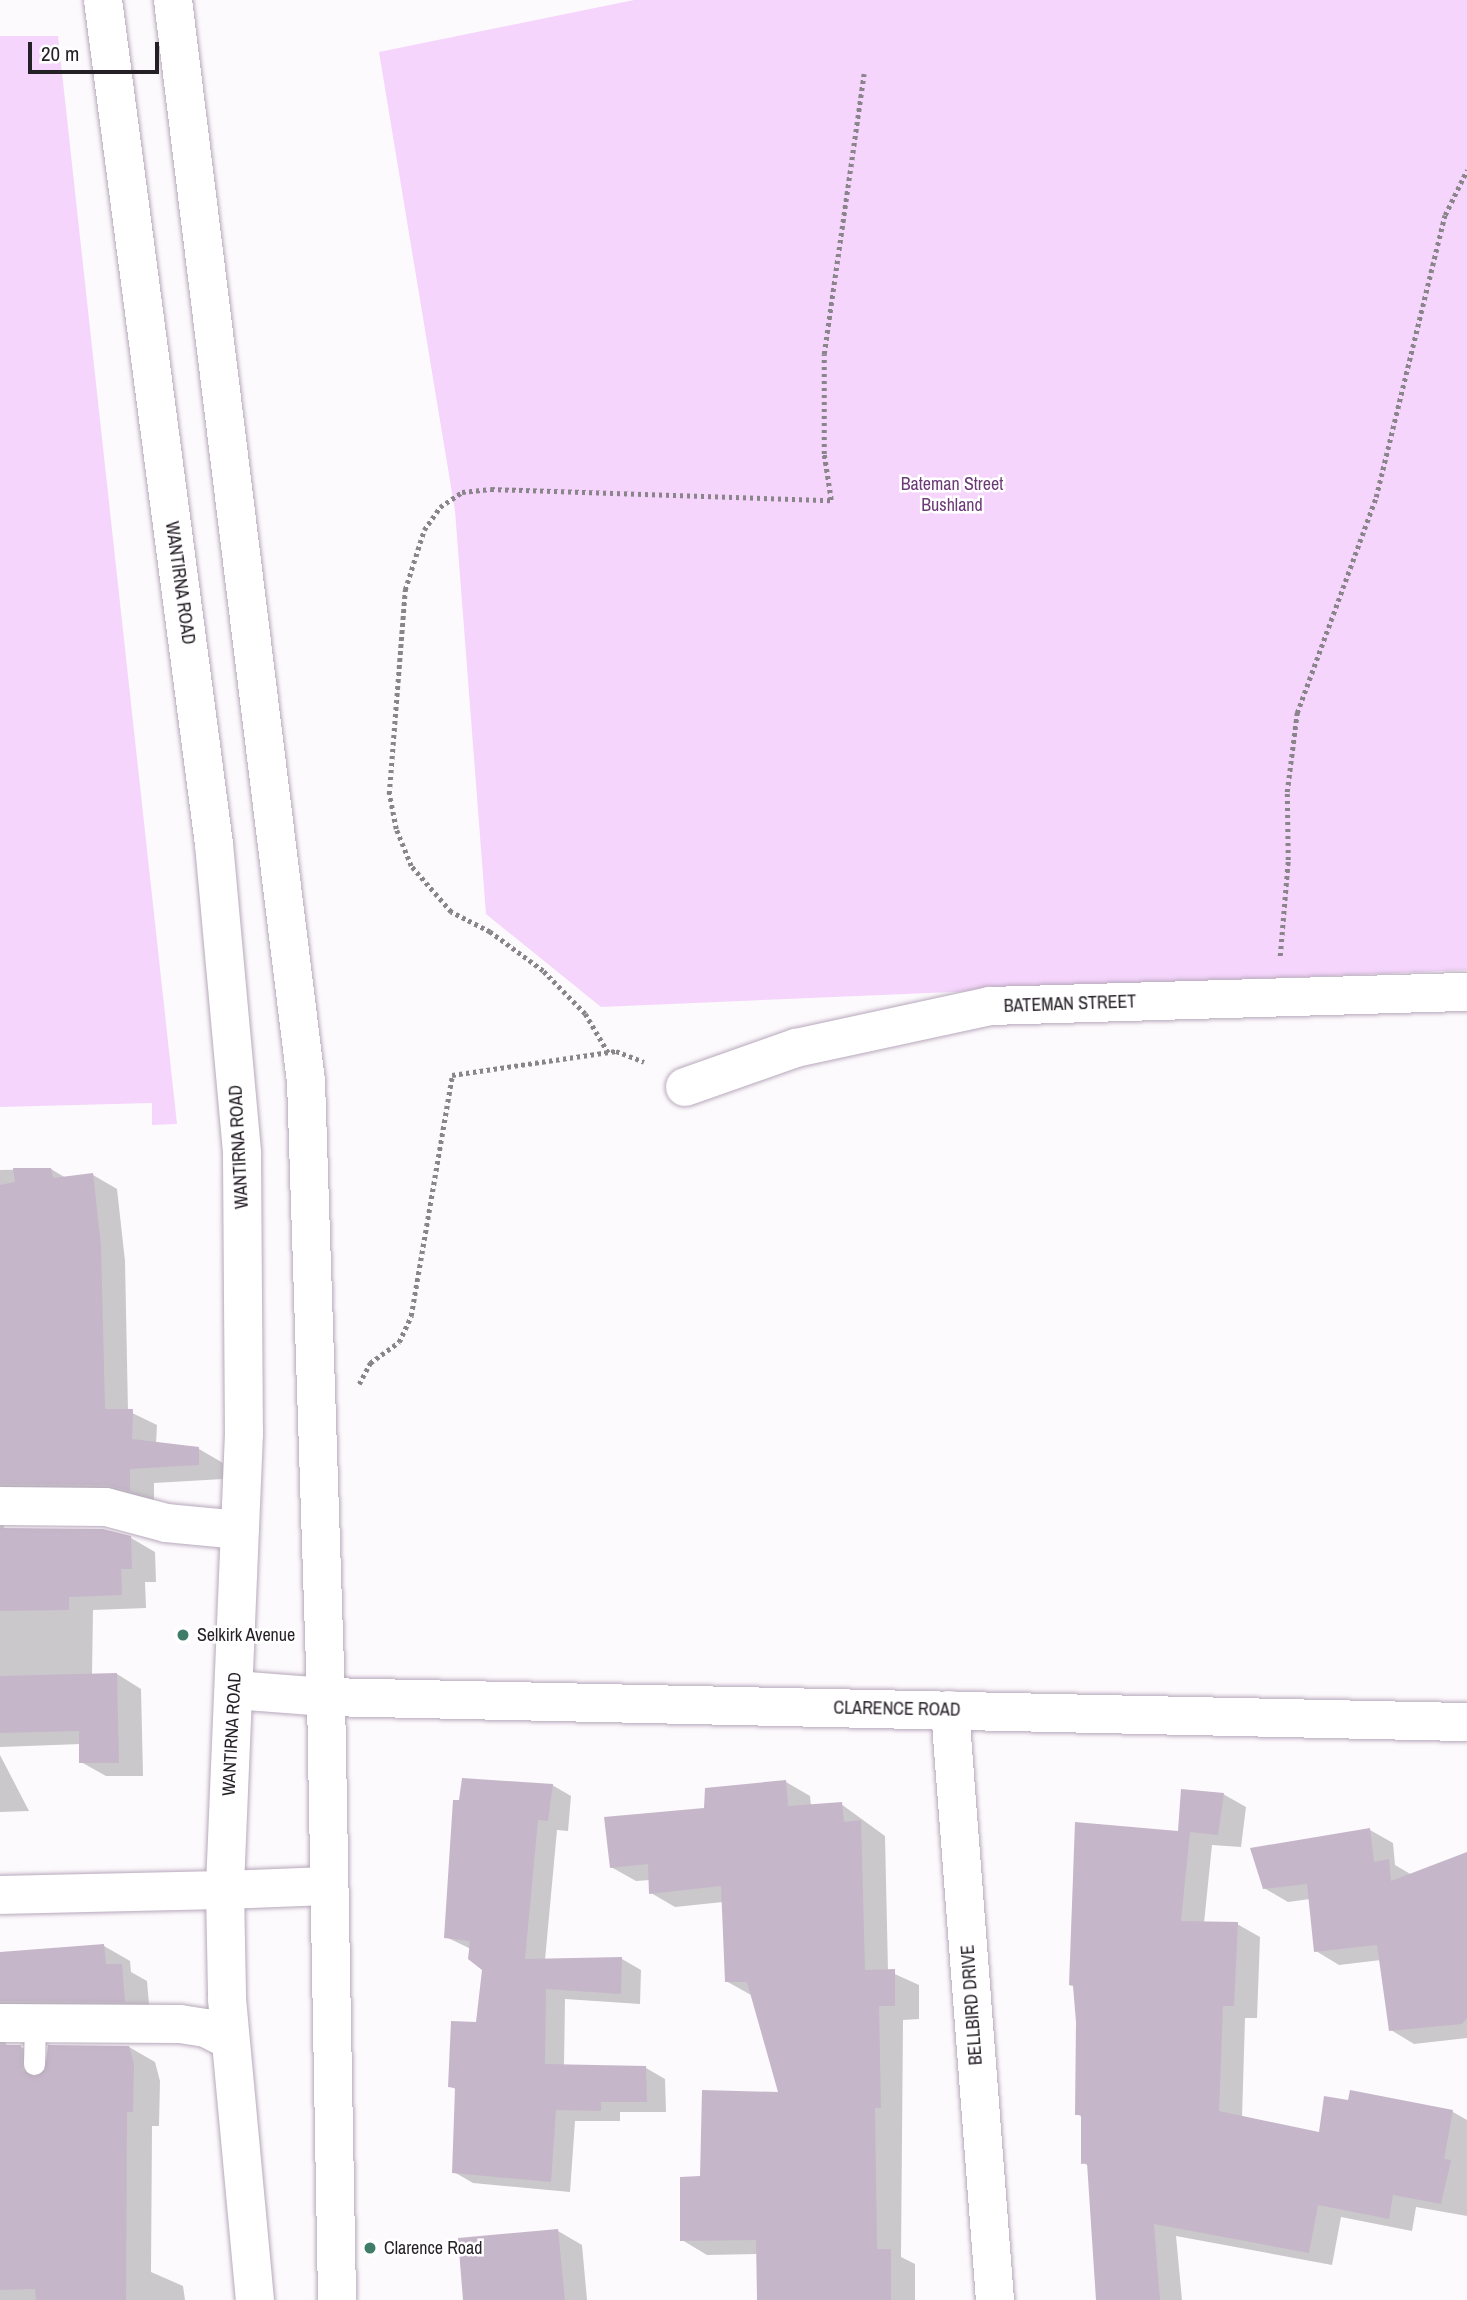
<!DOCTYPE html>
<html>
<head>
<meta charset="utf-8">
<style>
  body { margin:0 }
  #map { position:relative; width:1467px; height:2300px; overflow:hidden; background:#fdfafd; font-family:"Archivo Narrow",sans-serif }
  div>[style] { position:absolute }
  .green>* { inset:0; background:#f5d5fc }
  .shadow>* { inset:0; background:#0003 }
  .building>* { inset:0; background:#c6b6c9 }
  .path>* { height:4.5px; margin-top:-2.25px; transform-origin:0; background:repeating-linear-gradient(90deg,#89858a 0 3.5px,transparent 0 7px) }
  .roads { filter:drop-shadow(0 0 2px #b7a8bb) drop-shadow(0 0 2px #b7a8bb) }
  .service>* { height:21px; margin:-10.5px; padding:0 10.5px; transform-origin:10.5px; border-radius:10.5px; background:#fff }
  .minor>* { height:38px; margin:-19px; padding:0 19px; transform-origin:19px; border-radius:19px; background:#fff }
  .primary>* { height:38px; margin:-19px; padding:0 19px; transform-origin:19px; border-radius:19px; background:#fff }
  .dots>* { width:19px; height:19px; translate:-50% -50%; box-sizing:border-box; border:4px solid #fff; border-radius:50% }
  span { translate:-50% -50%; white-space:nowrap; text-align:center; line-height:1.15; -webkit-text-stroke:5px #fff; paint-order:stroke }
  .park-label { font-size:18px; color:#6c3a77 }
  .street-label { font-size:18px; color:#251f26 }
  .poi-label { font-size:18px; color:#251f26 }
  .left { translate:0 -50%; text-align:left }
  .scale { position:absolute; left:28px; top:42px; width:131px; height:32px; box-sizing:border-box; border:4px solid #251f26; border-top:0; padding-left:9px; font-size:21px; line-height:24px; white-space:nowrap; color:#251f26; -webkit-text-stroke:5px #fff; paint-order:stroke }
</style>
</head>
<body>
<div id="map">
  <div class="green">
    <div style="clip-path:polygon(634px 0,1467px 0,1467px 970px,601px 1007px,486px 914px,455px 511px,379px 52px)"></div>
    <div style="clip-path:polygon(0 36px,58px 36px,177px 1124px,152px 1125px,152px 1103px,0 1107px)"></div>
  </div>
  <div class="shadow">
    <div style="clip-path:polygon(51px 1169px,66px 1178px,93px 1175px,117px 1189px,125px 1261px,128px 1411px,157px 1425px,156px 1444px,199px 1449px,223px 1463px,223px 1479px,154px 1483px,154px 1503px,2px 1521px,5px 1530px,131px 1538px,155px 1552px,156px 1582px,145px 1582px,146px 1608px,93px 1610px,92px 1675px,117px 1674px,141px 1689px,143px 1776px,106px 1776px,81px 1762px,81px 1744px,0 1747px,0 1170px)"></div>
    <div style="clip-path:polygon(0 1755px,29px 1811px,0 1812px)"></div>
    <div style="clip-path:polygon(786px 1782px,810px 1796px,811px 1806px,841px 1804px,885px 1836px,888px 1971px,919px 1985px,919px 2019px,903px 2020px,901px 2257px,915px 2264px,915px 2300px,759px 2300px,758px 2254px,707px 2255px,682px 2240px,701px 2178px,780px 2094px,751px 1995px,726px 1981px,723px 1902px,675px 1907px,651px 1893px,650px 1880px,636px 1881px,611px 1867px,705px 1810px)"></div>
    <div style="clip-path:polygon(552px 1785px,571px 1796px,568px 1831px,557px 1830px,545px 1960px,622px 1959px,641px 1970px,640px 2004px,565px 1999px,564px 2066px,646px 2068px,665px 2079px,666px 2112px,620px 2112px,620px 2121px,575px 2121px,570px 2192px,473px 2183px,454px 2172px,457px 2090px,450px 2086px,478px 2024px,484px 1970px,471px 1949px,446px 1937px)"></div>
    <div style="clip-path:polygon(1223px 1794px,1246px 1807px,1241px 1847px,1212px 1845px,1204px 1923px,1237px 1924px,1260px 1937px,1257px 2018px,1245px 2018px,1242px 2118px,1320px 2135px,1453px 2112px,1467px 2120px,1467px 2216px,1416px 2207px,1412px 2231px,1341px 2217px,1332px 2265px,1176px 2236px,1182px 2300px,1098px 2300px,1089px 2166px,1083px 2163px,1082px 2117px,1077px 2114px,1180px 1833px)"></div>
    <div style="clip-path:polygon(1370px 1830px,1393px 1843px,1395px 1865px,1412px 1875px,1467px 1854px,1467px 2038px,1414px 2044px,1391px 2030px,1381px 1960px,1339px 1965px,1316px 1951px,1310px 1899px,1288px 1902px,1264px 1888px)"></div>
    <div style="clip-path:polygon(104px 1946px,130px 1961px,131px 1972px,147px 1981px,150px 2016px,3px 2039px,7px 2045px,21px 2047px,48px 2062px,129px 2047px,155px 2062px,160px 2081px,159px 2126px,152px 2126px,151px 2272px,183px 2286px,185px 2300px,0 2300px,0 1953px)"></div>
    <div style="clip-path:polygon(558px 2231px,582px 2245px,587px 2300px,465px 2300px)"></div>
  </div>
  <div class="building">
    <div style="clip-path:polygon(13px 1168px,51px 1168px,53px 1178px,93px 1173px,101px 1246px,105px 1409px,133px 1409px,132px 1439px,199px 1447px,199px 1465px,130px 1469px,130px 1491px,106px 1485px,0 1484px,0 1185px,15px 1182px)"></div>
    <div style="clip-path:polygon(0 1528px,103px 1529px,131px 1536px,132px 1569px,121px 1569px,122px 1595px,69px 1597px,69px 1610px,0 1611px)"></div>
    <div style="clip-path:polygon(117px 1673px,119px 1763px,79px 1763px,79px 1731px,0 1733px,0 1676px)"></div>
    <div style="clip-path:polygon(462px 1778px,553px 1784px,548px 1821px,538px 1820px,525px 1959px,622px 1957px,621px 1994px,546px 1989px,545px 2064px,646px 2066px,647px 2102px,601px 2102px,601px 2111px,556px 2110px,551px 2182px,452px 2173px,455px 2088px,448px 2087px,451px 2021px,476px 2022px,482px 1970px,468px 1959px,470px 1941px,444px 1938px,453px 1800px,459px 1800px)"></div>
    <div style="clip-path:polygon(786px 1780px,788px 1806px,842px 1802px,844px 1822px,861px 1820px,865px 1970px,895px 1969px,895px 2006px,879px 2006px,881px 2108px,875px 2108px,877px 2249px,891px 2249px,891px 2300px,757px 2300px,756px 2240px,680px 2241px,680px 2177px,700px 2176px,702px 2090px,778px 2092px,747px 1982px,725px 1982px,721px 1886px,649px 1894px,648px 1864px,610px 1868px,604px 1817px,704px 1808px,705px 1788px)"></div>
    <div style="clip-path:polygon(1181px 1789px,1224px 1793px,1218px 1835px,1190px 1832px,1181px 1921px,1238px 1922px,1234px 2006px,1223px 2006px,1219px 2111px,1319px 2132px,1324px 2096px,1348px 2100px,1350px 2090px,1453px 2110px,1444px 2159px,1451px 2160px,1441px 2204px,1393px 2195px,1389px 2219px,1318px 2205px,1309px 2253px,1154px 2224px,1160px 2300px,1096px 2300px,1087px 2163px,1081px 2164px,1081px 2115px,1075px 2115px,1076px 2022px,1073px 1986px,1069px 1985px,1075px 1822px,1178px 1831px)"></div>
    <div style="clip-path:polygon(1370px 1828px,1374px 1862px,1389px 1859px,1391px 1881px,1467px 1852px,1467px 2018px,1462px 2024px,1389px 2031px,1377px 1945px,1314px 1952px,1307px 1884px,1263px 1889px,1250px 1848px)"></div>
    <div style="clip-path:polygon(104px 1944px,106px 1964px,122px 1964px,125px 2002px,0 2001px,0 1952px)"></div>
    <div style="clip-path:polygon(0 2045px,21px 2045px,22px 2070px,34px 2077px,45px 2070px,48px 2045px,129px 2046px,134px 2065px,133px 2112px,127px 2112px,126px 2300px,36px 2300px,35px 2289px,0 2290px)"></div>
    <div style="clip-path:polygon(558px 2229px,565px 2300px,463px 2300px,458px 2238px)"></div>
  </div>
  <div class="path">
    <div style="left:1280px;top:956px;width:96px;rotate:-85.2deg"></div>
    <div style="left:1288px;top:860px;width:68px;rotate:-90.8deg"></div>
    <div style="left:1287px;top:792px;width:80px;rotate:-82.8deg"></div>
    <div style="left:1297px;top:713px;width:230px;rotate:-69.9deg"></div>
    <div style="left:1376px;top:497px;width:290px;rotate:-76.3deg"></div>
    <div style="left:1445px;top:215px;width:50px;rotate:-63.9deg"></div>
    <div style="left:608px;top:1053px;width:45px;rotate:-120.5deg"></div>
    <div style="left:585px;top:1014px;width:60px;rotate:-134.3deg"></div>
    <div style="left:543px;top:971px;width:66px;rotate:-143.7deg"></div>
    <div style="left:490px;top:932px;width:44px;rotate:-152.9deg"></div>
    <div style="left:451px;top:912px;width:61px;rotate:-131deg"></div>
    <div style="left:411px;top:866px;width:40px;rotate:-112deg"></div>
    <div style="left:396px;top:829px;width:36px;rotate:-101deg"></div>
    <div style="left:389px;top:794px;width:205px;rotate:-85.5deg"></div>
    <div style="left:405px;top:590px;width:63px;rotate:-72.4deg"></div>
    <div style="left:424px;top:530px;width:28px;rotate:-55deg"></div>
    <div style="left:440px;top:507px;width:27px;rotate:-34deg"></div>
    <div style="left:462px;top:492px;width:29px;rotate:-6deg"></div>
    <div style="left:491px;top:489px;width:340px;rotate:1.9deg"></div>
    <div style="left:831px;top:500px;width:47px;rotate:-98.7deg"></div>
    <div style="left:824px;top:454px;width:100px;rotate:-90deg"></div>
    <div style="left:824px;top:354px;width:283px;rotate:-81.9deg"></div>
    <div style="left:359px;top:1384px;width:24px;rotate:-62deg"></div>
    <div style="left:370px;top:1363px;width:36px;rotate:-36deg"></div>
    <div style="left:399px;top:1342px;width:29px;rotate:-65deg"></div>
    <div style="left:411px;top:1316px;width:244px;rotate:-80.3deg"></div>
    <div style="left:452px;top:1075px;width:166px;rotate:-8.3deg"></div>
    <div style="left:616px;top:1051px;width:30px;rotate:21deg"></div>
  </div>
  <div class="roads">
    <div class="service">
      <div style="left:34px;top:2064px;width:41px;rotate:-88.6deg"></div>
    </div>
    <div class="minor">
      <div style="left:685px;top:1087px;width:118px;rotate:-19.4deg"></div>
      <div style="left:796px;top:1048px;width:198px;rotate:-12.2deg"></div>
      <div style="left:990px;top:1006px;width:477px;rotate:-1.7deg"></div>
      <div style="left:0;top:1506px;width:106px;rotate:0.5deg"></div>
      <div style="left:106px;top:1507px;width:62px;rotate:14.9deg"></div>
      <div style="left:166px;top:1523px;width:74px;rotate:5.4deg"></div>
      <div style="left:326px;top:1697px;width:1141px;rotate:1.26deg"></div>
      <div style="left:950px;top:1710px;width:592px;rotate:85.64deg"></div>
      <div style="left:0;top:1895px;width:225px;rotate:-1.3deg"></div>
      <div style="left:0;top:2023px;width:180px;rotate:0.3deg"></div>
      <div style="left:180px;top:2024px;width:26px;rotate:9deg"></div>
      <div style="left:206px;top:2028px;width:27px;rotate:27deg"></div>
    </div>
    <div class="primary">
      <div style="left:103px;top:0;width:851px;rotate:82.51deg"></div>
      <div style="left:214px;top:844px;width:311px;rotate:84.8deg"></div>
      <div style="left:242px;top:1154px;width:279px;rotate:89.6deg"></div>
      <div style="left:244px;top:1433px;width:457px;rotate:92.4deg"></div>
      <div style="left:225px;top:1890px;width:109px;rotate:88.9deg"></div>
      <div style="left:227px;top:1999px;width:302px;rotate:84.7deg"></div>
      <div style="left:173px;top:0;width:1089px;rotate:82.99deg"></div>
      <div style="left:306px;top:1081px;width:616px;rotate:88.14deg"></div>
      <div style="left:326px;top:1697px;width:603px;rotate:88.95deg"></div>
      <div style="left:234px;top:1690px;width:92px;rotate:4.4deg"></div>
      <div style="left:225px;top:1890px;width:102px;rotate:-2.2deg"></div>
    </div>
  </div>
  <div class="dots">
    <div style="left:183px;top:1635px;background:#407d69"></div>
    <div style="left:370px;top:2248px;background:#407d69"></div>
  </div>
  <div class="park-label">
    <span style="left:952px;top:495px">Bateman Street<br>Bushland</span>
  </div>
  <div class="street-label">
    <span style="left:180px;top:583px;rotate:82deg">WANTIRNA ROAD</span>
    <span style="left:1070px;top:1004px;rotate:-2deg">BATEMAN STREET</span>
    <span style="left:239px;top:1147px;rotate:-93deg">WANTIRNA ROAD</span>
    <span style="left:897px;top:1709px;rotate:1deg">CLARENCE ROAD</span>
    <span style="left:232px;top:1734px;rotate:-87deg">WANTIRNA ROAD</span>
    <span style="left:972px;top:2005px;rotate:-94deg">BELLBIRD DRIVE</span>
  </div>
  <div class="poi-label">
    <span class="left" style="left:197px;top:1635px">Selkirk Avenue</span>
    <span class="left" style="left:384px;top:2248px">Clarence Road</span>
  </div>
  <div class="scale">20 m</div>
</div>
</body>
</html>
